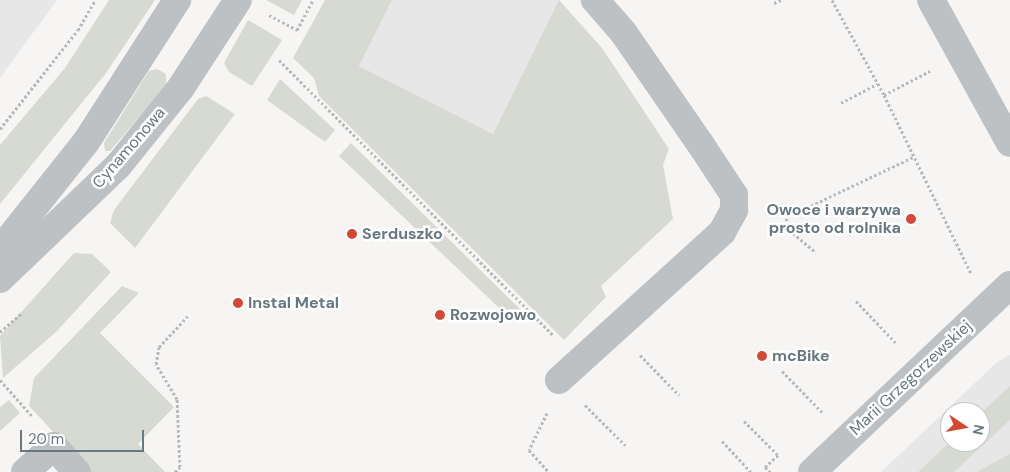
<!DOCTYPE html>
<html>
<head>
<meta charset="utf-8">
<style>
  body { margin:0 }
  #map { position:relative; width:1010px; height:472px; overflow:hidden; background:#f6f5f3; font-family:"DM Sans",sans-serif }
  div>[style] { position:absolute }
  .built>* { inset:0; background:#e6e7e6 }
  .green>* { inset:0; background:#d6dad2 }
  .path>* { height:3px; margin-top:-1.5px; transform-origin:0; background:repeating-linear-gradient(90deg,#b7babc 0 2.5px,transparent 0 5px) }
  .minor>* { height:28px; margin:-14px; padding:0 14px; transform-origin:14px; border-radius:14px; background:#bdc1c4 }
  .dots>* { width:14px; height:14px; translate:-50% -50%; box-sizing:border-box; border:2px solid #fff; border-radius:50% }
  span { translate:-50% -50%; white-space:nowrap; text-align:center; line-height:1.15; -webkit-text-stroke:5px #fff; paint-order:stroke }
  .street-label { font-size:16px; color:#677881 }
  .poi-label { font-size:16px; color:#677881; font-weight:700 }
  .right { translate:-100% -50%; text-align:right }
  .left { translate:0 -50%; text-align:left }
  .north { position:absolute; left:940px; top:402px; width:50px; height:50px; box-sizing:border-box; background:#fff; border:1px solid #c2c9cd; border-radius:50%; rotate:102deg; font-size:14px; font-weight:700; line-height:20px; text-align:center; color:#677881 }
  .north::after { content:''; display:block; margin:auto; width:18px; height:22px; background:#d54834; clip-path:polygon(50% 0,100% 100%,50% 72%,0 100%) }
  .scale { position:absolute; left:20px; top:430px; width:124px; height:22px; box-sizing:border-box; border:2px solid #677881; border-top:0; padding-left:6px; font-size:15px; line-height:18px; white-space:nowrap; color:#677881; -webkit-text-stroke:4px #fff; paint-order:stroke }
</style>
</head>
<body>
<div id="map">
  <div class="built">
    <div style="clip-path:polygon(0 0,57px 0,0 78px)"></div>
    <div style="clip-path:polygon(392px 0,559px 0,493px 134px,359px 66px)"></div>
    <div style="clip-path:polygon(evenodd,1010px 355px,1010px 472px,881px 472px,996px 363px,1010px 355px,950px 412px,980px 412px,980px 442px,950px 442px,950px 412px)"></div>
  </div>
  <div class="green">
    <div style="clip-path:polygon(109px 0,155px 0,106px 73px,0 204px,0 145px,65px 68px)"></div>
    <div style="clip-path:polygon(266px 0,302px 0,294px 15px)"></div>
    <div style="clip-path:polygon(325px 0,392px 0,359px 66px,493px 134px,559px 0,602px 48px,669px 149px,663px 165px,673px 219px,601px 286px,606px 297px,564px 340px,319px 96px,314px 78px,293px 58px)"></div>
    <div style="clip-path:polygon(248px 20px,282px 40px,252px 86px,229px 72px,224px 63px)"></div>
    <div style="clip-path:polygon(157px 69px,166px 74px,166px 86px,110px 151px,105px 151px,104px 143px,149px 71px)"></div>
    <div style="clip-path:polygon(280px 79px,335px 130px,325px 142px,267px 100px)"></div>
    <div style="clip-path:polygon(206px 96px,235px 114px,135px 248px,110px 223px,114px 210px,198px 99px)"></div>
    <div style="clip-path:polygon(351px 143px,522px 311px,514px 322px,339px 156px)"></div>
    <div style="clip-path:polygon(74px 253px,92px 254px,111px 272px,57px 331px,3px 378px,0 336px)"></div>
    <div style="clip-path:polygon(122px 286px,139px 293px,100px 333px,174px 407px,138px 444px,165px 472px,91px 472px,29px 406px,34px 378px)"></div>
    <div style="clip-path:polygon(1010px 386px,1010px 420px,954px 472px,918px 472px,950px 442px,980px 442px,980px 414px)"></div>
    <div style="clip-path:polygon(9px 400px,20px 413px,0 431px,0 407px)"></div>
    <div style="clip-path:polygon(1010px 454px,1010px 472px,977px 472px)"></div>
  </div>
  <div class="path">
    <div style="left:832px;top:0;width:108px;rotate:61.3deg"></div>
    <div style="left:884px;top:95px;width:198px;rotate:64deg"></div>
    <div style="left:774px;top:3px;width:8px;rotate:-23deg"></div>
    <div style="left:269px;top:15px;width:32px;rotate:28deg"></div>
    <div style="left:297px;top:30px;width:34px;rotate:-62deg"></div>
    <div style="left:279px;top:60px;width:390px;rotate:45.1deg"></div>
    <div style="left:884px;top:95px;width:52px;rotate:-27.6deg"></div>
    <div style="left:841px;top:103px;width:41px;rotate:-27.8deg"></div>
    <div style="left:0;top:129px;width:126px;rotate:-51.8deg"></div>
    <div style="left:78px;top:30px;width:34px;rotate:-60deg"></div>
    <div style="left:769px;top:203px;width:34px;rotate:12deg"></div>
    <div style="left:802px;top:210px;width:123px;rotate:-25.5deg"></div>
    <div style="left:779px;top:205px;width:31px;rotate:63deg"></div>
    <div style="left:793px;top:233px;width:30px;rotate:40deg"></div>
    <div style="left:856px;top:301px;width:58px;rotate:46.4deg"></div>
    <div style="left:0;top:332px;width:30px;rotate:-41deg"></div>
    <div style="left:640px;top:355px;width:56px;rotate:45.7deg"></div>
    <div style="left:782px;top:371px;width:59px;rotate:45.7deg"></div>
    <div style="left:0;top:380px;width:50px;rotate:48.3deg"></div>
    <div style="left:585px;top:405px;width:57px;rotate:45deg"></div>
    <div style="left:547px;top:413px;width:41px;rotate:115.9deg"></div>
    <div style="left:529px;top:450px;width:30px;rotate:48deg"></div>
    <div style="left:744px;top:421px;width:48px;rotate:45deg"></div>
    <div style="left:778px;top:455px;width:18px;rotate:137deg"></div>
    <div style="left:765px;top:467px;width:7px;rotate:45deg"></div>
    <div style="left:722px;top:441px;width:42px;rotate:46.9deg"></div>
    <div style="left:175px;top:472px;width:7px;rotate:-45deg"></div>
    <div style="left:180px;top:467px;width:68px;rotate:-92.5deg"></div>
    <div style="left:177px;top:399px;width:41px;rotate:-121deg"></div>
    <div style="left:156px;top:364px;width:17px;rotate:-80deg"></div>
    <div style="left:159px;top:347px;width:42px;rotate:-46.9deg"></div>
  </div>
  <div class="minor">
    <div style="left:931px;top:0;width:163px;rotate:61.1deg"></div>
    <div style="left:0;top:250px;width:138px;rotate:-51.5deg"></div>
    <div style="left:86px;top:142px;width:169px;rotate:-57.3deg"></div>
    <div style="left:0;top:279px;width:163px;rotate:-43.8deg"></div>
    <div style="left:118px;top:166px;width:99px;rotate:-51.2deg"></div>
    <div style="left:180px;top:89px;width:106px;rotate:-56.9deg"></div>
    <div style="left:559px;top:380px;width:220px;rotate:-42.2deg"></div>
    <div style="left:722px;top:232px;width:25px;rotate:-61deg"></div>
    <div style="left:734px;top:210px;width:15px;rotate:-90deg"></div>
    <div style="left:734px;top:195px;width:60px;rotate:-123.4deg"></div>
    <div style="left:701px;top:145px;width:137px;rotate:-124.6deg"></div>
    <div style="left:623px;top:32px;width:43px;rotate:-131.2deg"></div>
    <div style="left:25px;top:472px;width:39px;rotate:-42deg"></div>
    <div style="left:54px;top:446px;width:35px;rotate:49deg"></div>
    <div style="left:812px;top:472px;width:272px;rotate:-43.4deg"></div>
  </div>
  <div class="dots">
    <div style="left:911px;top:219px;background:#d54834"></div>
    <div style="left:352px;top:234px;background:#d54834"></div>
    <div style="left:238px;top:303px;background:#d54834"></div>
    <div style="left:440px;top:315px;background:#d54834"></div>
    <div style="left:762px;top:356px;background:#d54834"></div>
  </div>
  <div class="street-label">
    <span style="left:129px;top:148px;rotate:-49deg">Cynamonowa</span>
    <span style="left:911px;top:378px;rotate:-43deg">Marii Grzegorzewskiej</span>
  </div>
  <div class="poi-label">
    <span class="right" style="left:901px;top:219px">Owoce i warzywa<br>prosto od rolnika</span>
    <span class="left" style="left:362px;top:234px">Serduszko</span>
    <span class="left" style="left:248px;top:303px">Instal Metal</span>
    <span class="left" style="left:450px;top:315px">Rozwojowo</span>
    <span class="left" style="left:772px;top:356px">mcBike</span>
  </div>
  <div class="north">N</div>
  <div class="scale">20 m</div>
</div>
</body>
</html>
